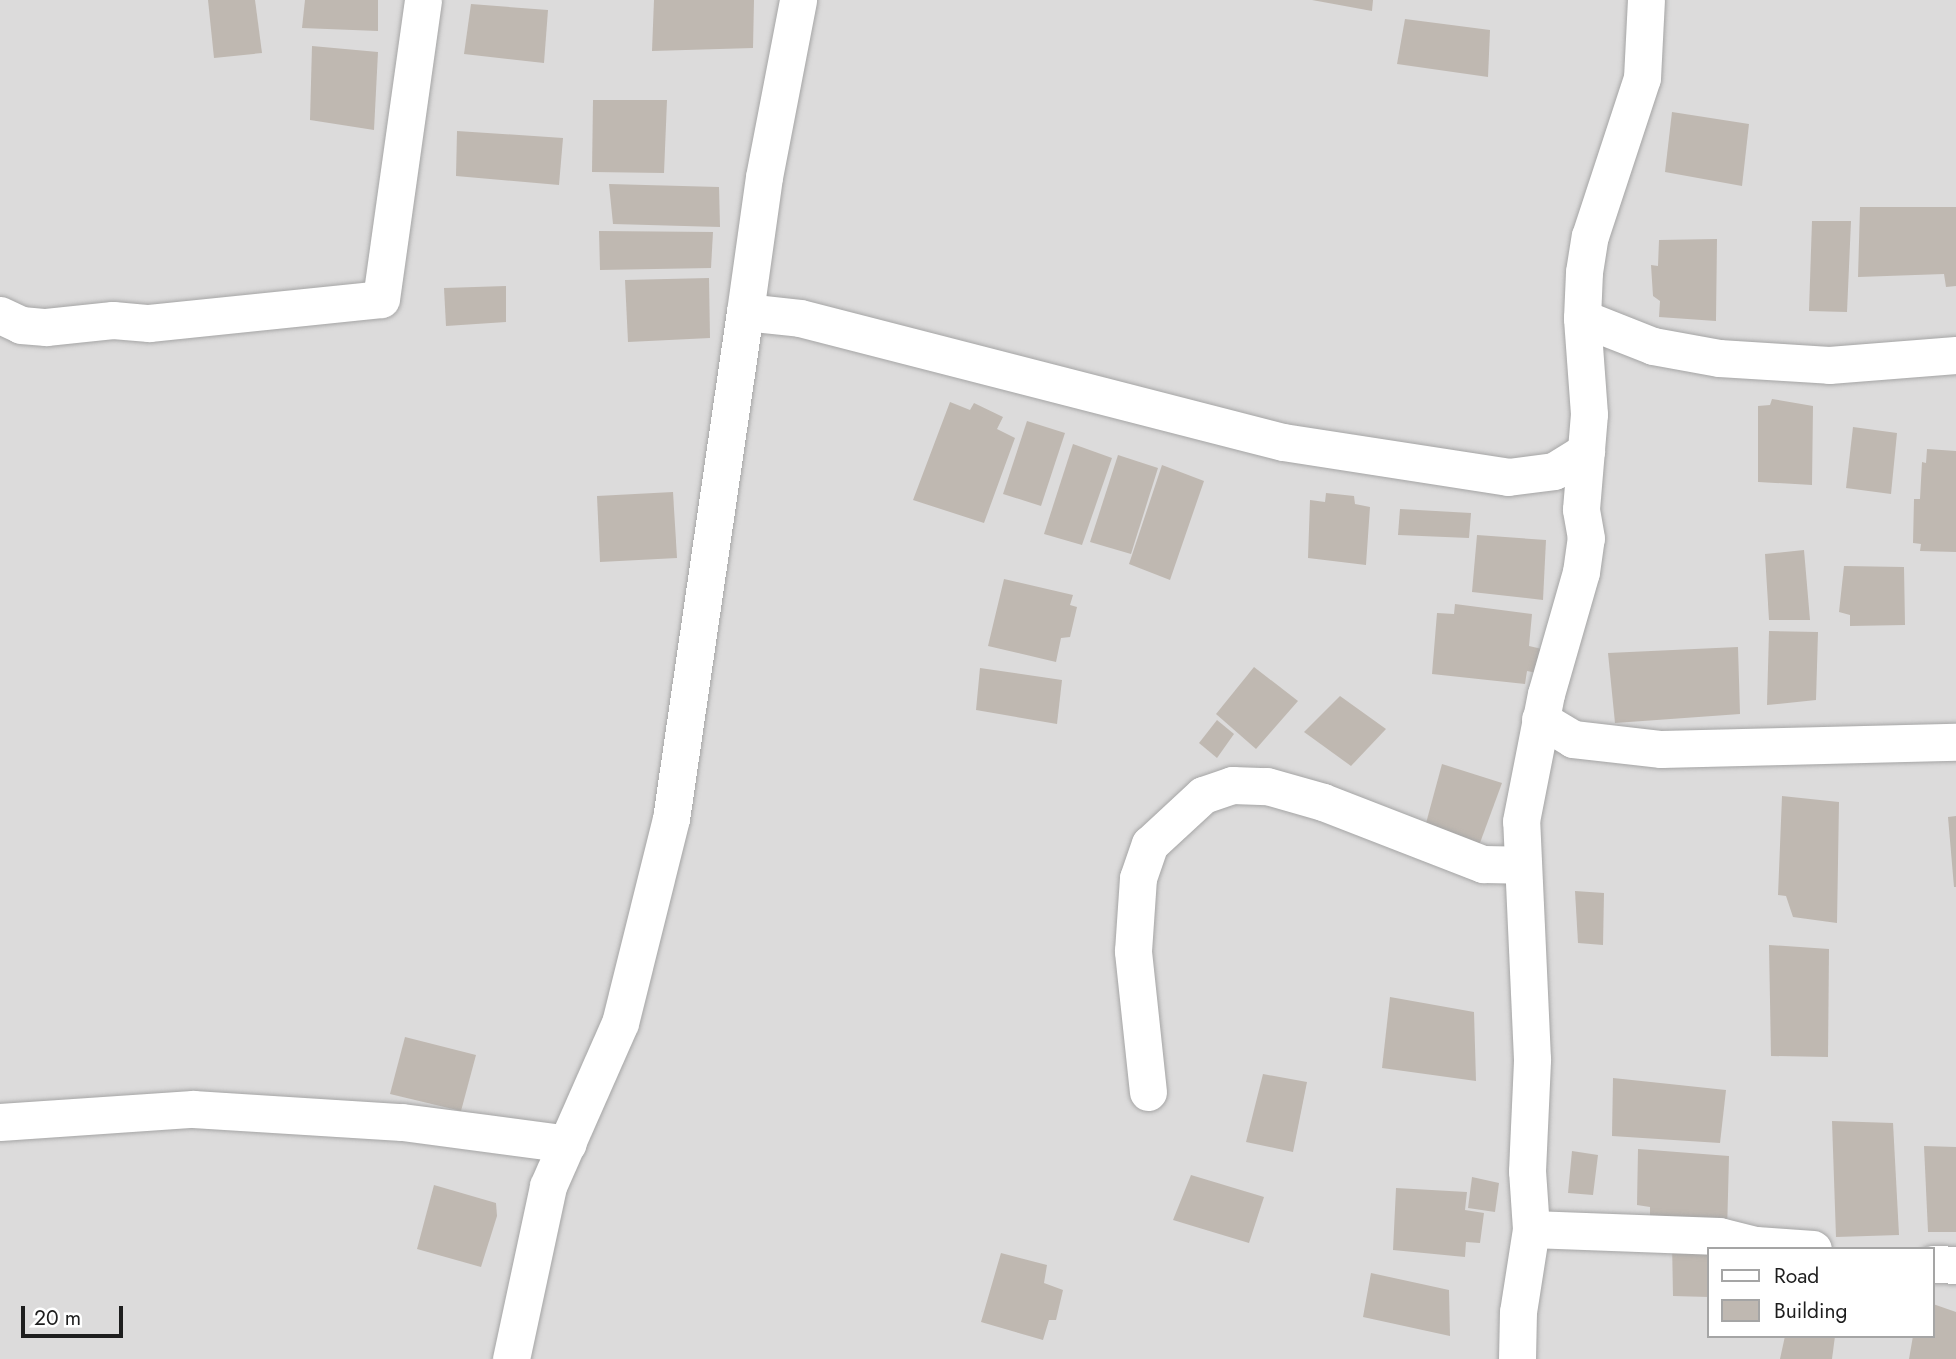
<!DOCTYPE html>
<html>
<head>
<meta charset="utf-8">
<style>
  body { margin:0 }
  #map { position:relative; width:1956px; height:1359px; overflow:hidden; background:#efece5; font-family:Jost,sans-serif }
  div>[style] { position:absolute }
  .residential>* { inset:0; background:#dcdbdb }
  .building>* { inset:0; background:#bfb8b1 }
  .roads { filter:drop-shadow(0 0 2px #a5a5a5) drop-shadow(0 0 2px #a5a5a5) }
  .street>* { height:37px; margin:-18.5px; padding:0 18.5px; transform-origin:18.5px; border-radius:18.5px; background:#fff }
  span { translate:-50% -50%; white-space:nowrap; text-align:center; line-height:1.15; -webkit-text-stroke:5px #fff; paint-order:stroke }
  .legend { position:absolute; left:1707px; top:1247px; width:228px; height:91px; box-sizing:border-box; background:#fff; border:2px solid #a5a5a5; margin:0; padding:9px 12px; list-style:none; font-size:21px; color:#1e1e1e }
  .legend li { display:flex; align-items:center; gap:14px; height:35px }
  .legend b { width:35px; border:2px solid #a5a5a5 }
  .scale { position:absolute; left:21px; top:1306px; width:102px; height:32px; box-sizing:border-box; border:4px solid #1e1e1e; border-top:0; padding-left:9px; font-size:21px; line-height:24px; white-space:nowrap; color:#1e1e1e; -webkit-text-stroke:5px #fff; paint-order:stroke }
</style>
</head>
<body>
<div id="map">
  <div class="residential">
    <div style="clip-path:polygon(evenodd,0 0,1956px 0,1956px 1359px,0 1359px,0 0,1709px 1249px,1933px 1249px,1933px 1336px,1709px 1336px,1709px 1249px)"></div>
  </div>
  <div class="building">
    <div style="clip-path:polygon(208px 0,255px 0,262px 53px,214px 58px)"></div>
    <div style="clip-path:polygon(305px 0,378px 0,378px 31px,302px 28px)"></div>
    <div style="clip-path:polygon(654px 0,754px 0,753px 48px,652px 51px)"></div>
    <div style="clip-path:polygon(1312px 0,1373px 0,1372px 11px)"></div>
    <div style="clip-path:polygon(471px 4px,548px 10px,544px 63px,464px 54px)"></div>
    <div style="clip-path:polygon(1405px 19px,1490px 30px,1488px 77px,1397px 64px)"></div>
    <div style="clip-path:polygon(312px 46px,378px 52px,374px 130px,310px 120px)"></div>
    <div style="clip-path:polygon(593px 100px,667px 100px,664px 173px,592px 172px)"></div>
    <div style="clip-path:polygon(1672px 112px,1749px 124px,1742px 186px,1665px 172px)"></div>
    <div style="clip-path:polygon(457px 131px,563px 138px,559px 185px,456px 176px)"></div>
    <div style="clip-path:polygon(609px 184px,719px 187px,720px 227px,613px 224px)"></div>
    <div style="clip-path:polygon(1860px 207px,1956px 207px,1956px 286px,1946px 287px,1944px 274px,1858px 277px)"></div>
    <div style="clip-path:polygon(1812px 221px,1851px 221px,1847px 312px,1809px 311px)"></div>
    <div style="clip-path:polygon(599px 231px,713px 232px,711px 268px,600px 270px)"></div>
    <div style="clip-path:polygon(1717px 239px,1716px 321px,1659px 317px,1660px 301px,1653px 296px,1651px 265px,1658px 266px,1659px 240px)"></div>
    <div style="clip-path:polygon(709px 278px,710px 338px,628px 342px,625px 280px)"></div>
    <div style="clip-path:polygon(506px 286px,506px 322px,446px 326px,444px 288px)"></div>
    <div style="clip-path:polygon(1772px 399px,1813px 406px,1812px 485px,1758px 482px,1758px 406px,1770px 405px)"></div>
    <div style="clip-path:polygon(950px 402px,970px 410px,974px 403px,1003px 417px,997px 429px,1015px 438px,984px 523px,913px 500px)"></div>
    <div style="clip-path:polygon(1027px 421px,1065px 433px,1041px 506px,1003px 494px)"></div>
    <div style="clip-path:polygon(1853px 427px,1897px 433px,1891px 494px,1846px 488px)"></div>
    <div style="clip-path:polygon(1073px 444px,1112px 458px,1082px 545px,1044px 534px)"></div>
    <div style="clip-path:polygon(1927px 449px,1956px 451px,1956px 552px,1920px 551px,1921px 544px,1913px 543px,1914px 499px,1920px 499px,1922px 462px,1926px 463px)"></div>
    <div style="clip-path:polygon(1118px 455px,1158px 468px,1131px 554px,1090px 542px)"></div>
    <div style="clip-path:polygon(1162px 465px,1204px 481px,1170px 580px,1129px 564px)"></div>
    <div style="clip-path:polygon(673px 492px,677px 558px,600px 562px,597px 496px)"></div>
    <div style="clip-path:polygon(1326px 493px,1354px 496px,1355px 504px,1370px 507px,1366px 565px,1308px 558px,1310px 500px,1325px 502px)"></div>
    <div style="clip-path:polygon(1400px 509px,1471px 513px,1469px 538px,1398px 535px)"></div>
    <div style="clip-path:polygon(1477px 535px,1546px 540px,1543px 600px,1472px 592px)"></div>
    <div style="clip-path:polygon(1804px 550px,1810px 620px,1769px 620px,1765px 554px)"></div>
    <div style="clip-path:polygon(1844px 566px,1904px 567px,1905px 625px,1850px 626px,1850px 615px,1839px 612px)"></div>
    <div style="clip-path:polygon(1004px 579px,1073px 595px,1070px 605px,1077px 607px,1070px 637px,1061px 638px,1056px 662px,988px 646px)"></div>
    <div style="clip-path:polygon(1455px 604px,1532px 614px,1529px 646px,1542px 649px,1537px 673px,1527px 671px,1525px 684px,1432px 674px,1437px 613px,1454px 614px)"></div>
    <div style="clip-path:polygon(1769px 631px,1818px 632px,1816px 700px,1767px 705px)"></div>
    <div style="clip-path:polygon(1738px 647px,1740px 714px,1615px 723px,1608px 653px)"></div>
    <div style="clip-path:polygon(1254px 667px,1298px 701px,1256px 749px,1216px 714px)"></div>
    <div style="clip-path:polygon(980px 668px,1062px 680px,1057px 724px,976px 710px)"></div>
    <div style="clip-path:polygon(1340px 696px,1386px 729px,1351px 766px,1304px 732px)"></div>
    <div style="clip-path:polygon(1217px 720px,1234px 734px,1217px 758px,1199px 743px)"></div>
    <div style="clip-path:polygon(1442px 764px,1502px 783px,1477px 851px,1425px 827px)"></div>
    <div style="clip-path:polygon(1782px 796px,1839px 802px,1837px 923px,1793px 917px,1786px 896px,1778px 895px)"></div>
    <div style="clip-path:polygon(1956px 816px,1956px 887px,1954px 887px,1948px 817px)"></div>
    <div style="clip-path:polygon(1575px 891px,1604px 893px,1603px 945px,1578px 943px)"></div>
    <div style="clip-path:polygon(1769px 945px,1829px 949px,1828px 1057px,1771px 1056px)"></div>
    <div style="clip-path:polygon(1390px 997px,1474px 1012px,1476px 1081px,1382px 1068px)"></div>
    <div style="clip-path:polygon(405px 1037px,476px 1055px,461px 1111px,390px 1094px)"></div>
    <div style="clip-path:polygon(1263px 1074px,1307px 1082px,1293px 1152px,1246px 1142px)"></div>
    <div style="clip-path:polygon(1613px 1078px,1726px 1090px,1720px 1143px,1612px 1136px)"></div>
    <div style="clip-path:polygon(1832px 1121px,1893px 1123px,1899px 1235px,1836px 1237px)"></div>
    <div style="clip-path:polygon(1924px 1146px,1956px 1147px,1956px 1232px,1928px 1232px)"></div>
    <div style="clip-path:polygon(1638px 1149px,1729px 1156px,1727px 1233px,1650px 1226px,1650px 1207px,1637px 1205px)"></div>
    <div style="clip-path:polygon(1572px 1151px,1598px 1155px,1593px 1195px,1568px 1193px)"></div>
    <div style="clip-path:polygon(1191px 1175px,1264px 1197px,1249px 1243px,1173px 1220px)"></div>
    <div style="clip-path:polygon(1472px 1177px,1499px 1183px,1495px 1212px,1468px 1208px)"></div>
    <div style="clip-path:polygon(434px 1185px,496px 1203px,497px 1216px,481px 1267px,417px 1249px)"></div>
    <div style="clip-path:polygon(1396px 1188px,1467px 1192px,1465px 1210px,1484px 1213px,1480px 1243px,1466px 1242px,1465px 1257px,1393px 1250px)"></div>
    <div style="clip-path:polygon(1672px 1242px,1709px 1249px,1709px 1297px,1673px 1296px)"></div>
    <div style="clip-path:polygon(1001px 1253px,1047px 1265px,1044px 1283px,1063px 1290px,1056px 1320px,1049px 1320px,1043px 1340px,981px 1322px)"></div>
    <div style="clip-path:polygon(1371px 1273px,1449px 1290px,1450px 1336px,1363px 1317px)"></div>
    <div style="clip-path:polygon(1933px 1304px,1956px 1312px,1956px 1359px,1909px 1359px,1913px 1336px,1933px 1336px)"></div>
    <div style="clip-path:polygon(1785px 1336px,1835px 1336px,1832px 1359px,1780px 1359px)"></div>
  </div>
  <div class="roads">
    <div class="street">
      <div style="left:745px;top:312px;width:136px;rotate:-82deg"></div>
      <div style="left:764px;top:177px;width:180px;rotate:-79.1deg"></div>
      <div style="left:0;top:315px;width:23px;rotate:25deg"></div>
      <div style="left:21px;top:325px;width:25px;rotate:5deg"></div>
      <div style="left:46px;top:327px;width:67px;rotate:-6deg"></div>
      <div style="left:113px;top:320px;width:36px;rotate:5deg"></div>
      <div style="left:149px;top:323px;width:233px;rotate:-5.9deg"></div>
      <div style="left:381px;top:299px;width:302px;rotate:-82deg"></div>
      <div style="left:1582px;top:318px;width:76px;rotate:21.5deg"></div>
      <div style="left:1653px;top:346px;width:67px;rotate:10.3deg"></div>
      <div style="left:1719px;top:358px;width:110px;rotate:3.6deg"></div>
      <div style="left:1829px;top:365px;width:127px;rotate:-4.5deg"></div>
      <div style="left:1540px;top:719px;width:39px;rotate:31deg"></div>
      <div style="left:1573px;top:739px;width:89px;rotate:6.5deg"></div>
      <div style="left:1661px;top:749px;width:295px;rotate:-1.4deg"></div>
      <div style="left:1148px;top:1092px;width:142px;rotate:-96.1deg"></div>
      <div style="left:1133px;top:951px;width:73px;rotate:-86.1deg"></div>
      <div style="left:1138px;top:878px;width:36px;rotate:-71deg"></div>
      <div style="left:1150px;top:844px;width:72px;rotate:-42.8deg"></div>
      <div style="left:1203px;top:795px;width:31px;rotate:-19deg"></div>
      <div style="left:1232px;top:785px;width:35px;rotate:2deg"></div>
      <div style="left:1267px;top:786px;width:58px;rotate:15.9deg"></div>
      <div style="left:1323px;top:802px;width:172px;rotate:21.2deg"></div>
      <div style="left:1483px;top:864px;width:39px;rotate:1deg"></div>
      <div style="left:0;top:1122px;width:193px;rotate:-3.9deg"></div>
      <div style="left:193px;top:1109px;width:209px;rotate:3.6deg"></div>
      <div style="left:402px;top:1122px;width:167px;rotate:7.5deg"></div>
      <div style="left:1531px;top:1229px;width:188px;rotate:2.1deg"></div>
      <div style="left:1719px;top:1236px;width:38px;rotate:14deg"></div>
      <div style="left:1756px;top:1245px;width:57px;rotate:4deg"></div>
      <div style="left:1933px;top:1264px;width:23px;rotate:2deg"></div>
      <div style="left:511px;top:1359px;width:177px;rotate:-77.9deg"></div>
      <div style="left:548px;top:1186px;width:178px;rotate:-66.2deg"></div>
      <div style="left:620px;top:1023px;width:210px;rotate:-76deg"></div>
      <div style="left:671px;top:819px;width:512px;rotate:-81.7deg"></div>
      <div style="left:745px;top:312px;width:55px;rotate:6.2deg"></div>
      <div style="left:800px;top:318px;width:499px;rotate:14.4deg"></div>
      <div style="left:1283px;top:442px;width:228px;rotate:8.8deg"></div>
      <div style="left:1508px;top:477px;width:46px;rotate:-7.4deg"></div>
      <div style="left:1554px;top:471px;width:38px;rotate:-32deg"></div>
      <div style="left:1517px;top:1359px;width:47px;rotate:-88.8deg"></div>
      <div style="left:1518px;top:1312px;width:84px;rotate:-81.1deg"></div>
      <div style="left:1531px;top:1229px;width:58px;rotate:-93.9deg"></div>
      <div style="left:1527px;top:1171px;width:112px;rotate:-87.4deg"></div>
      <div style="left:1532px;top:1059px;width:238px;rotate:-92.6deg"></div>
      <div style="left:1521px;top:821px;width:129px;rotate:-78.9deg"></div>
      <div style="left:1546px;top:694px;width:127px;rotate:-74deg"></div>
      <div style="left:1581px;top:572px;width:34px;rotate:-82deg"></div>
      <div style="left:1586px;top:538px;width:29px;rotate:-100deg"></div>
      <div style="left:1581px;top:509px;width:95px;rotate:-85.2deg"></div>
      <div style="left:1589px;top:414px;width:96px;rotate:-94.2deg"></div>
      <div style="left:1582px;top:318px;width:46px;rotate:-87.5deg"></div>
      <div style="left:1584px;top:272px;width:36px;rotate:-81deg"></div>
      <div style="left:1590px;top:236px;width:166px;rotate:-71.8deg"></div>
      <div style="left:1642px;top:78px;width:78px;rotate:-87.1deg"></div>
    </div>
  </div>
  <ul class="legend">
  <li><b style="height:9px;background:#fff"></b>Road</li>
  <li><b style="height:19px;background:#bfb8b1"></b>Building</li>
  </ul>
  <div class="scale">20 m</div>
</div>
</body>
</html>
